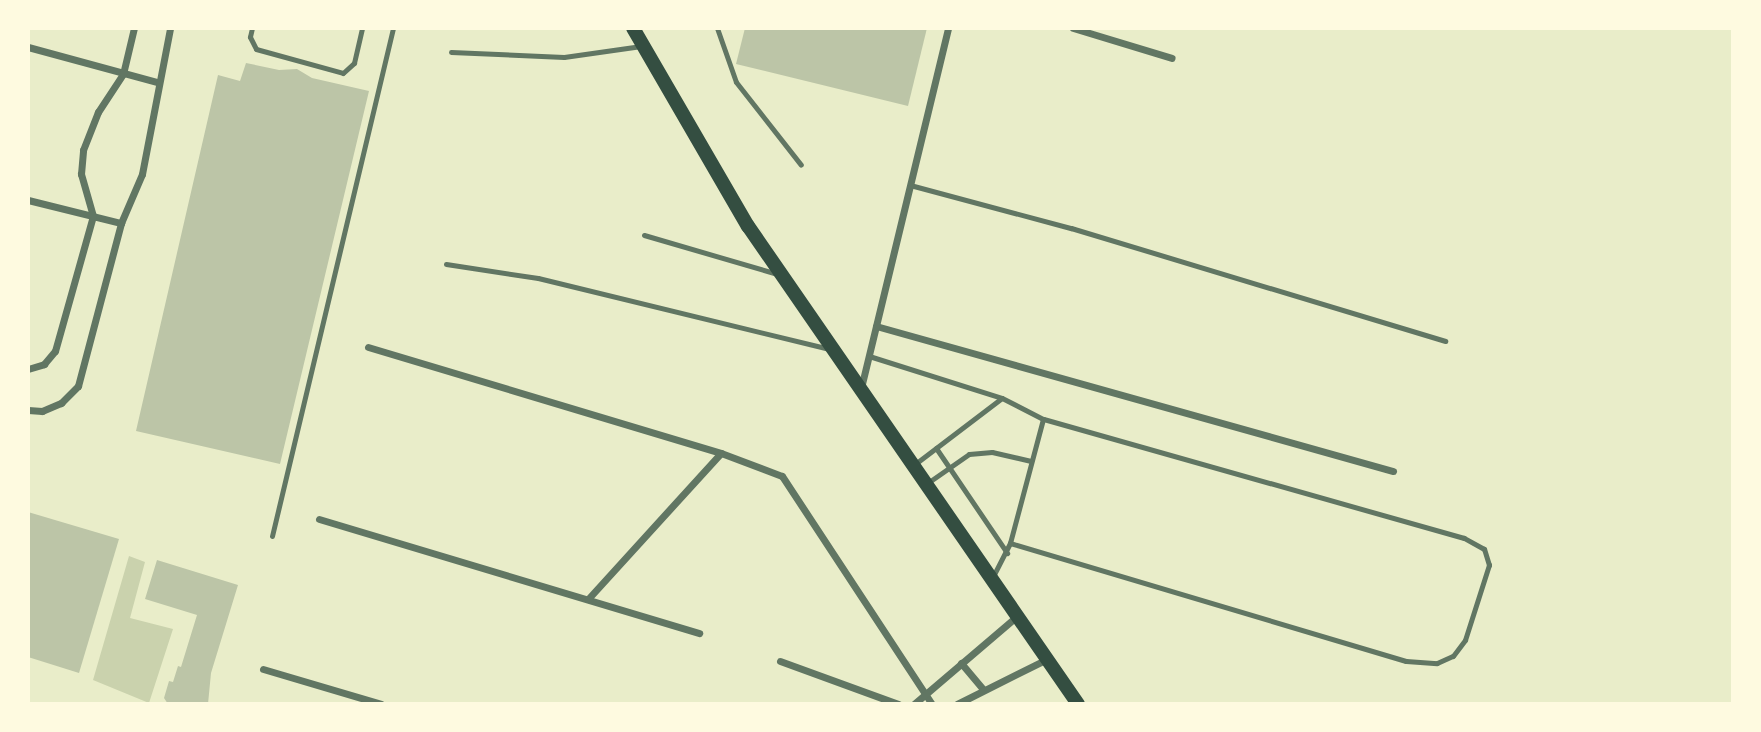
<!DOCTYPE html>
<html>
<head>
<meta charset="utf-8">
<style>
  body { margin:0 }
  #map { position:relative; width:1761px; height:732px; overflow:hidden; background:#e9edc9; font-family:Poppins,sans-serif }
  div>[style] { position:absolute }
  .green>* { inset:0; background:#cad2ad }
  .building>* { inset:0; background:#bcc5a7 }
  .service>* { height:5px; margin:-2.5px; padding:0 2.5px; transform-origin:2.5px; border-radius:2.5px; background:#617663 }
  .minor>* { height:7px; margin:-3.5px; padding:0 3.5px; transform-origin:3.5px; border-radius:3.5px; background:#617663 }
  .secondary>* { height:14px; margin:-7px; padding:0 7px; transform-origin:7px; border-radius:7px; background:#344e41 }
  span { translate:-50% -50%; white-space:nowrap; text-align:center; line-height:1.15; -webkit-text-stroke:6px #fefae0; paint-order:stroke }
  .frame { position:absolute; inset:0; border:30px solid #fefae0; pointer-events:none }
</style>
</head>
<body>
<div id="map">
  <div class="green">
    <div style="clip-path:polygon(129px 556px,145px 562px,130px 618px,173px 629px,149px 703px,93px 680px)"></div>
  </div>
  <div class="building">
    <div style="clip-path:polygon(745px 28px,927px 28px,908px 106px,736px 64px)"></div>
    <div style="clip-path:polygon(246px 63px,279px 70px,297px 69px,312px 78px,369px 91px,280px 464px,136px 431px,218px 75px,240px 81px)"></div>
    <div style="clip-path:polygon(28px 512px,119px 539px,79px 673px,28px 657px)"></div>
    <div style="clip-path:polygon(157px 560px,238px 585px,211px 673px,208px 704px,168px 704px,164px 698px,169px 681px,173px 682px,178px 666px,181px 667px,197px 615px,145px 599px)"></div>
  </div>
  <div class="service">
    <div style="left:252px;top:28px;width:9px;rotate:103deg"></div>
    <div style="left:250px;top:37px;width:13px;rotate:63deg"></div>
    <div style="left:256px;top:49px;width:90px;rotate:15.4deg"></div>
    <div style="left:343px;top:73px;width:15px;rotate:-42deg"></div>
    <div style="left:354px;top:63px;width:36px;rotate:-77deg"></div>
    <div style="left:717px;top:28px;width:57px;rotate:70.6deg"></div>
    <div style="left:736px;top:82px;width:105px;rotate:51.9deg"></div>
    <div style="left:451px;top:52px;width:113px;rotate:2.5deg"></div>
    <div style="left:564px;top:57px;width:78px;rotate:-8.1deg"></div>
    <div style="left:910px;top:185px;width:167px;rotate:15deg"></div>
    <div style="left:1071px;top:228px;width:391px;rotate:16.8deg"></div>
    <div style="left:644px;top:235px;width:139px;rotate:16.3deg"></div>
    <div style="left:446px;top:264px;width:93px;rotate:8.7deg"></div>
    <div style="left:538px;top:278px;width:300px;rotate:13.7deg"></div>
    <div style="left:869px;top:356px;width:139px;rotate:17.5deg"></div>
    <div style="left:1002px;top:398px;width:46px;rotate:27.1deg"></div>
    <div style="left:1043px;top:419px;width:128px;rotate:104.9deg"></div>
    <div style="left:1010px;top:543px;width:38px;rotate:117deg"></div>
    <div style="left:936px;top:448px;width:127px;rotate:55.9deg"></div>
    <div style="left:915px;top:464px;width:109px;rotate:-37.2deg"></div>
    <div style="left:926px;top:484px;width:52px;rotate:-34.9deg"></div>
    <div style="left:969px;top:454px;width:23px;rotate:-5deg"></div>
    <div style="left:992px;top:452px;width:40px;rotate:13deg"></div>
    <div style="left:272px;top:536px;width:522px;rotate:-76.6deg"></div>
    <div style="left:1010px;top:543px;width:413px;rotate:16.6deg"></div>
    <div style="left:1406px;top:661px;width:31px;rotate:4deg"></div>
    <div style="left:1437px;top:663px;width:17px;rotate:-24deg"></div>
    <div style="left:1453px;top:656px;width:20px;rotate:-53deg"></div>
    <div style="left:1465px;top:640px;width:79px;rotate:-72.3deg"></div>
    <div style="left:1489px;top:565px;width:17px;rotate:-107deg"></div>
    <div style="left:1484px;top:549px;width:23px;rotate:-151deg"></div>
    <div style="left:1464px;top:538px;width:437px;rotate:-164.2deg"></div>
  </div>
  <div class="minor">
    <div style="left:1073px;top:28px;width:103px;rotate:16.9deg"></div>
    <div style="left:28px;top:47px;width:134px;rotate:15.2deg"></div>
    <div style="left:28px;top:200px;width:96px;rotate:13.9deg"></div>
    <div style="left:876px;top:326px;width:537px;rotate:15.67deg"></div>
    <div style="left:368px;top:347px;width:369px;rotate:16.7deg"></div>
    <div style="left:721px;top:453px;width:65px;rotate:20.7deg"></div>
    <div style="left:782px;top:476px;width:273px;rotate:56.7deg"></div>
    <div style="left:28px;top:369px;width:17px;rotate:-17deg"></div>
    <div style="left:44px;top:364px;width:17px;rotate:-50deg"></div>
    <div style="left:55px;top:351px;width:140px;rotate:-74.3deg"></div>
    <div style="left:93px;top:216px;width:44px;rotate:-105.9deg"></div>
    <div style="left:81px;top:174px;width:24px;rotate:-85deg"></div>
    <div style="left:83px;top:150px;width:41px;rotate:-68.5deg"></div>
    <div style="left:98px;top:112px;width:45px;rotate:-56.7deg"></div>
    <div style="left:123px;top:74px;width:47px;rotate:-76.6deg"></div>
    <div style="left:861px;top:388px;width:370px;rotate:-76.4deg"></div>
    <div style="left:28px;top:410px;width:14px;rotate:4deg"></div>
    <div style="left:42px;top:411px;width:21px;rotate:-23deg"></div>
    <div style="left:61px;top:403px;width:24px;rotate:-45deg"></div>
    <div style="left:78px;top:386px;width:169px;rotate:-75.2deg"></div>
    <div style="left:121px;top:223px;width:53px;rotate:-66.8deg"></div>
    <div style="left:142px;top:174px;width:149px;rotate:-79.1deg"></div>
    <div style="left:319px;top:519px;width:397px;rotate:16.7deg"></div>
    <div style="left:588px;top:599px;width:197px;rotate:-47.7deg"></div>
    <div style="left:780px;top:661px;width:126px;rotate:20deg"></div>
    <div style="left:961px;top:663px;width:35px;rotate:50deg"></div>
    <div style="left:263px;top:669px;width:123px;rotate:16.5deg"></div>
    <div style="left:914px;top:704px;width:135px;rotate:-40.5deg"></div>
    <div style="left:957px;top:704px;width:101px;rotate:-26.6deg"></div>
  </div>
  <div class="secondary">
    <div style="left:633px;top:28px;width:229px;rotate:59.9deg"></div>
    <div style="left:748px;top:226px;width:581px;rotate:55.38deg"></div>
  </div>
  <div class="frame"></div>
</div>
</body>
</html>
